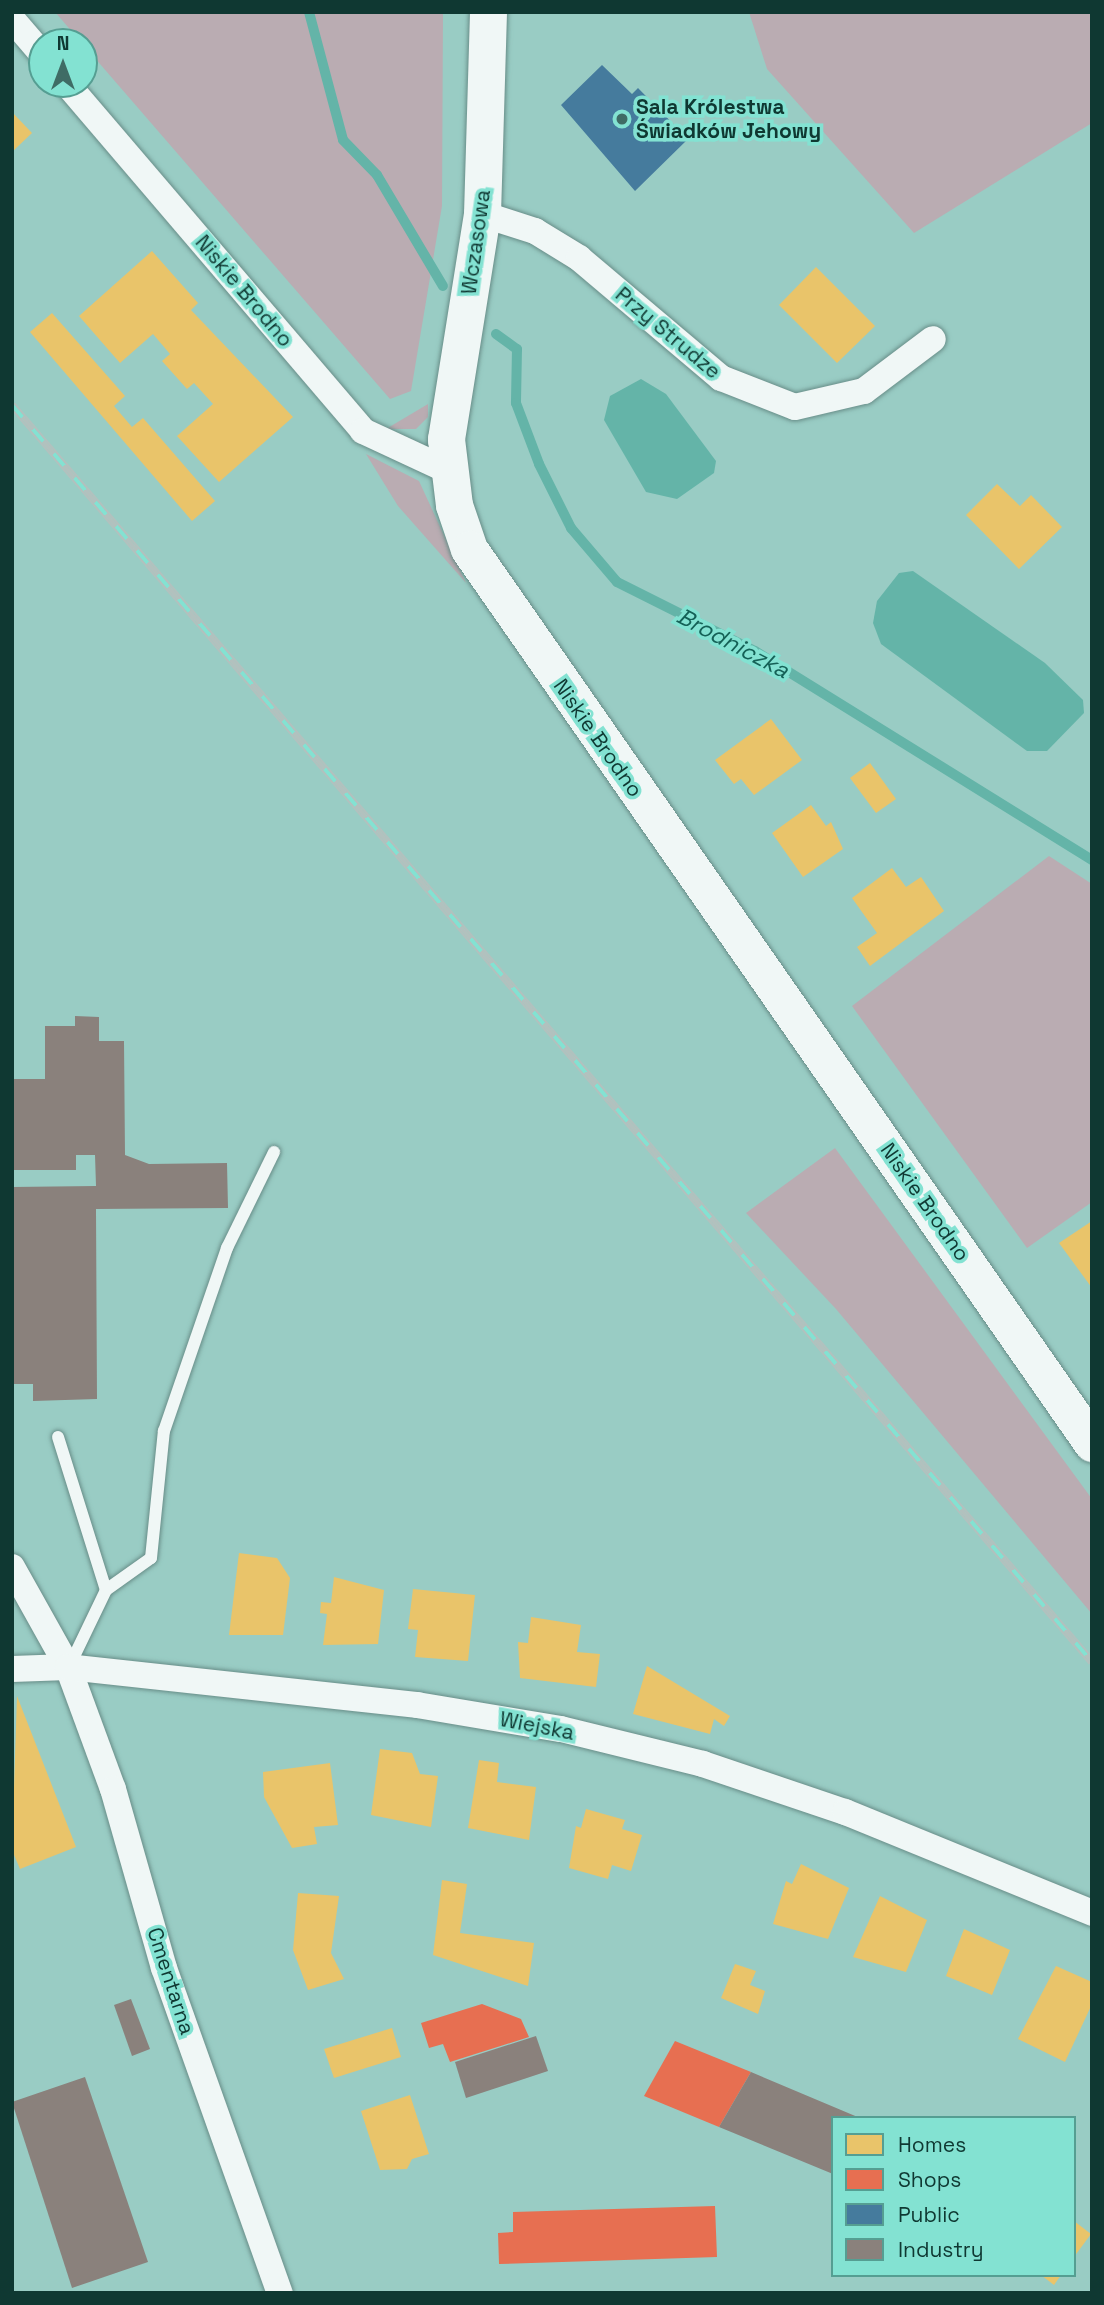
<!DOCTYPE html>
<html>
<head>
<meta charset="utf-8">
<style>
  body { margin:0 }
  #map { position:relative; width:1104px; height:2305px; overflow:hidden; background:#99ccc4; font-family:"Space Grotesk",sans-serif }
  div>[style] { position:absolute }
  .green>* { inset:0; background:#baacb2 }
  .water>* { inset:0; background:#64b4a8 }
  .homes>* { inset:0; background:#e9c46a }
  .shops>* { inset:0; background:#e76f51 }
  .public>* { inset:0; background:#457b9d }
  .industry>* { inset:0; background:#8a817c }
  .stream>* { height:10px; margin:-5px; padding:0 5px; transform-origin:5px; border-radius:5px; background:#64b4a8 }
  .roads { filter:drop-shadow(0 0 2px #688d88) drop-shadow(0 0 2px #688d88) }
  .lane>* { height:12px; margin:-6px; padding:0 6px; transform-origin:6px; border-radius:6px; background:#f0f7f6 }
  .street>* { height:26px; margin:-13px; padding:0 13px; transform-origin:13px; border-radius:13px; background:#f0f7f6 }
  .secondary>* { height:37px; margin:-18.5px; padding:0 18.5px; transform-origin:18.5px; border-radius:18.5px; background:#f0f7f6 }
  .rail>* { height:8px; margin-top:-4px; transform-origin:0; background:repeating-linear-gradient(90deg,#83e2d2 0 16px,#b2c1be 0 32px); box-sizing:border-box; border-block:2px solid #b2c1be }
  .dots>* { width:19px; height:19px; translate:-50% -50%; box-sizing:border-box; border:4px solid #83e2d2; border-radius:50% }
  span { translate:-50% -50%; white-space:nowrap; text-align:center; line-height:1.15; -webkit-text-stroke:7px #83e2d2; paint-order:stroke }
  .poi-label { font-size:21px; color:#0f3832; font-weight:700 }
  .left { translate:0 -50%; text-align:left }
  .street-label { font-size:21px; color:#0f3832 }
  .water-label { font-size:23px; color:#156157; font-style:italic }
  .frame { position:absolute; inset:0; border:14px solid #0f3832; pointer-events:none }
  .legend { position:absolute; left:831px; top:2116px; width:245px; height:161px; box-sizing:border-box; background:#83e2d2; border:2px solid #559e92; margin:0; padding:9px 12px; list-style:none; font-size:21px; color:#0f3832 }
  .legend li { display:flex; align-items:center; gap:14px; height:35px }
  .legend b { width:35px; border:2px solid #559e92 }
  .north { position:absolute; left:28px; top:28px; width:70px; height:70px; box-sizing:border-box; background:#83e2d2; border:2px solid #559e92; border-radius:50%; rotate:0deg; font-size:19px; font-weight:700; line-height:28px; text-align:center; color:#0f3832 }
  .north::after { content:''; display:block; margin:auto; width:24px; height:32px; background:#3f6c65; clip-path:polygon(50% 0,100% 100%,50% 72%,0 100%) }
</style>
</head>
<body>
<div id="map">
  <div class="green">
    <div style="clip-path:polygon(55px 12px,443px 12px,442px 206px,411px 391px,390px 399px)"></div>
    <div style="clip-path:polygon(749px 12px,1092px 12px,1092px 123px,914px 233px,767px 69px)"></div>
    <div style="clip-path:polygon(428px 404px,428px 417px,416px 429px,386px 429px)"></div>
    <div style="clip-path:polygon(366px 454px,419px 481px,466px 583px,398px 506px)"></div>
    <div style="clip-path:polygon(1049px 856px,1092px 884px,1092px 1202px,1027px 1248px,852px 1006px)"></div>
    <div style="clip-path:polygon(835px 1148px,1092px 1499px,1092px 1614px,836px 1309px,746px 1213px)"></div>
  </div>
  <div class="water">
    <div style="clip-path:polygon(641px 379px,666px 394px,716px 461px,714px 473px,677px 499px,646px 492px,604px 420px,610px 396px)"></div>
    <div style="clip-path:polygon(913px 571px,1045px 663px,1083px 700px,1084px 713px,1047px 751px,1027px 751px,881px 644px,873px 623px,877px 601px,899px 573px)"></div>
  </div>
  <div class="homes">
    <div style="clip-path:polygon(12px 112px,32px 133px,12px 152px)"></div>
    <div style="clip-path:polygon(152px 251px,198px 303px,191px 310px,293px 417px,219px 482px,177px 436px,213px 404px,194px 383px,187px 389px,162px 361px,170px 354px,153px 334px,120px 363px,79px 316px)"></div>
    <div style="clip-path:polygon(816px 267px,875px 326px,837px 363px,779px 305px)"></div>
    <div style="clip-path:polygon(52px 313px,125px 396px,114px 406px,132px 427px,143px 418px,215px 501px,192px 521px,30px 332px)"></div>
    <div style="clip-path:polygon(997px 484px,1020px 506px,1031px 495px,1062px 527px,1019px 569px,966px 515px)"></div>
    <div style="clip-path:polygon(771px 719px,802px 760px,754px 795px,741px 779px,734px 784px,715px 760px)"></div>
    <div style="clip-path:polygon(870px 763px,896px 799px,876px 813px,850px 778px)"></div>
    <div style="clip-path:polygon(811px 805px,826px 826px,831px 822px,843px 849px,803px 877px,772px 833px)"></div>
    <div style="clip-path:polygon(892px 868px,906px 887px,921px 877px,944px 911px,870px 966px,857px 947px,877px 933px,852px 898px)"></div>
    <div style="clip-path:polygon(1092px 1221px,1092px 1288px,1059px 1243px)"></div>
    <div style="clip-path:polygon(239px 1553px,277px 1558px,290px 1578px,283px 1635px,229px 1635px)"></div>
    <div style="clip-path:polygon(334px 1577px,384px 1590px,378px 1644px,323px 1645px,327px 1614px,320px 1613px,321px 1602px,331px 1603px)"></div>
    <div style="clip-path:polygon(413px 1589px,475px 1595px,468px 1661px,415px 1657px,418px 1630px,408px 1629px)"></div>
    <div style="clip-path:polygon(531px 1617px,581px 1625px,577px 1652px,600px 1654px,596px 1687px,520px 1678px,518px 1642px,528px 1643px)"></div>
    <div style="clip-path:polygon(647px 1666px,730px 1716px,724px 1726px,714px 1719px,710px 1734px,633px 1714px)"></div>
    <div style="clip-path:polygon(17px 1696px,76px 1847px,20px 1869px,12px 1850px)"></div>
    <div style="clip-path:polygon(380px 1749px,412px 1753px,420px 1774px,438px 1776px,431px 1827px,371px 1815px)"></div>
    <div style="clip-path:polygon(479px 1760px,499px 1763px,497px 1782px,536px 1787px,529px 1840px,468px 1828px)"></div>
    <div style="clip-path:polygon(330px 1763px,338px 1825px,314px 1827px,317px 1844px,292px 1848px,264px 1797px,263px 1772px)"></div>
    <div style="clip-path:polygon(586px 1809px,625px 1820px,622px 1829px,642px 1835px,631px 1871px,612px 1865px,608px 1879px,569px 1868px,576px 1826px,581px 1828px)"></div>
    <div style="clip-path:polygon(801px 1864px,849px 1888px,828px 1939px,773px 1924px,786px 1881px,792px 1884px)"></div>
    <div style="clip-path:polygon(442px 1880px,467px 1884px,460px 1933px,534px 1943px,528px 1986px,433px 1955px)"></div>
    <div style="clip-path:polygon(298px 1893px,339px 1896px,331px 1953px,344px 1979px,308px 1990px,293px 1950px)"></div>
    <div style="clip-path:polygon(880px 1896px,927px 1920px,906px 1972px,853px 1957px)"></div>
    <div style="clip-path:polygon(964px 1929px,1010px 1950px,992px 1995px,946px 1976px)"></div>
    <div style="clip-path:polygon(735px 1964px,756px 1971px,750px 1985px,765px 1991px,758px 2014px,721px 1998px)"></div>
    <div style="clip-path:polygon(1056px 1966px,1092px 1982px,1092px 2004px,1065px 2062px,1018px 2039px)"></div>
    <div style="clip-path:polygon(392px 2028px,401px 2057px,334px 2078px,324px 2049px)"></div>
    <div style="clip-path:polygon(410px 2095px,429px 2154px,412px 2159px,407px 2169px,380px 2170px,361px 2111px)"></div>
    <div style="clip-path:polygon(1074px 2221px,1091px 2234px,1074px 2257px)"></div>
    <div style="clip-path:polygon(1041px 2275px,1061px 2275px,1054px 2285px)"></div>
  </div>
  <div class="shops">
    <div style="clip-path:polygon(482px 2004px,521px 2019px,529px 2037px,450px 2062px,443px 2044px,429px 2048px,421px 2023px)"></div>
    <div style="clip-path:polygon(675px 2041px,751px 2072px,719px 2127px,644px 2096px)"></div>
    <div style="clip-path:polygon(715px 2206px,717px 2257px,499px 2264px,498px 2233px,513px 2232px,513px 2212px)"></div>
  </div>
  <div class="public">
    <div style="clip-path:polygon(602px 65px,632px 94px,638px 88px,688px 139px,635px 191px,561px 105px)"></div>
  </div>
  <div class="industry">
    <div style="clip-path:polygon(75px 1016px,99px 1017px,99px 1041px,124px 1041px,125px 1155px,149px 1164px,227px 1163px,228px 1208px,96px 1209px,97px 1399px,33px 1401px,33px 1384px,12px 1384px,12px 1187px,96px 1186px,95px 1155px,76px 1155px,76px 1170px,12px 1170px,12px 1079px,45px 1079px,45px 1026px,75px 1026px)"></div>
    <div style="clip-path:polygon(131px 1999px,150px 2049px,132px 2056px,114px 2005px)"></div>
    <div style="clip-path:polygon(536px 2036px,548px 2071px,466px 2098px,455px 2062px)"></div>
    <div style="clip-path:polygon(751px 2072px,860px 2118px,833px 2118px,833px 2174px,719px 2127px)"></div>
    <div style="clip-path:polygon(85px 2077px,148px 2262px,72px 2288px,12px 2102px)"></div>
  </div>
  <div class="stream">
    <div style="left:309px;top:12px;width:132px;rotate:75.1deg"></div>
    <div style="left:343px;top:140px;width:49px;rotate:45.8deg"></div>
    <div style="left:377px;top:175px;width:129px;rotate:59.3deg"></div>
    <div style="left:496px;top:334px;width:26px;rotate:36deg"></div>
    <div style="left:517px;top:349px;width:54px;rotate:91.1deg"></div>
    <div style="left:516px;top:403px;width:65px;rotate:69.3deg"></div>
    <div style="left:539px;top:464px;width:72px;rotate:63.4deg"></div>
    <div style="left:571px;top:528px;width:71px;rotate:49.6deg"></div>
    <div style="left:617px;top:582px;width:154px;rotate:26.6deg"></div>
    <div style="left:755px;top:651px;width:397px;rotate:31.8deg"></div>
  </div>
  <div class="roads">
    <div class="lane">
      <div style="left:58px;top:1437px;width:160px;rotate:72.6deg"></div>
      <div style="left:69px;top:1667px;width:85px;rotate:-64.3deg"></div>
      <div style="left:106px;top:1590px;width:55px;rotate:-35.4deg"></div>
      <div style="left:151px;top:1558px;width:128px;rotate:-84.2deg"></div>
      <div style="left:164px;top:1431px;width:194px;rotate:-71deg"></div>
      <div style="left:227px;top:1248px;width:107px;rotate:-63.9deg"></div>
    </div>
    <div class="street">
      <div style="left:12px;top:19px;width:46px;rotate:49.4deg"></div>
      <div style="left:67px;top:84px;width:456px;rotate:49.5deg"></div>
      <div style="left:363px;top:431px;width:93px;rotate:24.9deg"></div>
      <div style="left:482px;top:214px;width:56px;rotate:17.8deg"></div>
      <div style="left:535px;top:231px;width:52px;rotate:31.5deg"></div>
      <div style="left:579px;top:258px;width:186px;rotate:40.2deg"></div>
      <div style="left:721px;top:378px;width:79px;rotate:21.4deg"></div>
      <div style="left:795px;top:407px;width:71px;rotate:-13.1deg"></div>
      <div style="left:864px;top:391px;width:86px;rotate:-37deg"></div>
      <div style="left:12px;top:1567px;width:115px;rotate:60.8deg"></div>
      <div style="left:68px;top:1667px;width:130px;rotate:69.8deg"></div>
      <div style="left:113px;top:1789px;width:186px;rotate:74.1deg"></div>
      <div style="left:164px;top:1968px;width:345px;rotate:70.4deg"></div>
      <div style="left:12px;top:1669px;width:56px;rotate:-2deg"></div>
      <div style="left:68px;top:1667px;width:351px;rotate:6.2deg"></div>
      <div style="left:417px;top:1705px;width:146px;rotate:9.5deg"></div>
      <div style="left:561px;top:1729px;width:146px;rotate:13.8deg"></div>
      <div style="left:703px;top:1764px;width:150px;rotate:18.7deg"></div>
      <div style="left:845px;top:1812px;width:267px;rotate:22.2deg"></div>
    </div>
    <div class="secondary">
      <div style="left:488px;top:12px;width:202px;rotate:91.7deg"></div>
      <div style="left:482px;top:214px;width:228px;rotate:99.1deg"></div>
      <div style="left:446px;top:439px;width:66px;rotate:83.1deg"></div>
      <div style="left:454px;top:505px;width:46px;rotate:71.2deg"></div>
      <div style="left:469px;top:549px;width:1090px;rotate:55.13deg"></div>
    </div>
  </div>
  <div class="rail">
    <div style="left:12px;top:405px;width:1657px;rotate:49.33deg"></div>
  </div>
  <div class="dots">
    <div style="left:622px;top:119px;background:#3f6c65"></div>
  </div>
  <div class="poi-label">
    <span class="left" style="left:636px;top:119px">Sala Królestwa<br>Świadków Jehowy</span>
  </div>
  <div class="street-label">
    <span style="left:476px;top:242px;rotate:-82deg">Wczasowa</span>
    <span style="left:244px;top:291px;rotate:50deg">Niskie Brodno</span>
    <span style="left:668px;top:333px;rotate:40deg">Przy Strudze</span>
    <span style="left:598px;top:738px;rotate:55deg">Niskie Brodno</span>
    <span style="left:925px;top:1202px;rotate:55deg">Niskie Brodno</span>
    <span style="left:537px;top:1726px;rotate:11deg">Wiejska</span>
    <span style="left:171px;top:1981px;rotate:72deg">Cmentarna</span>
  </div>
  <div class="water-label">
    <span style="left:733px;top:643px;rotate:28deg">Brodniczka</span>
  </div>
  <div class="frame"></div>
  <ul class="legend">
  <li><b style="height:19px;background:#e9c46a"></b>Homes</li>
  <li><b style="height:19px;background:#e76f51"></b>Shops</li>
  <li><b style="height:19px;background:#457b9d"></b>Public</li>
  <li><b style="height:19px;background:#8a817c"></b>Industry</li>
  </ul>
  <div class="north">N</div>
</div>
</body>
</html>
